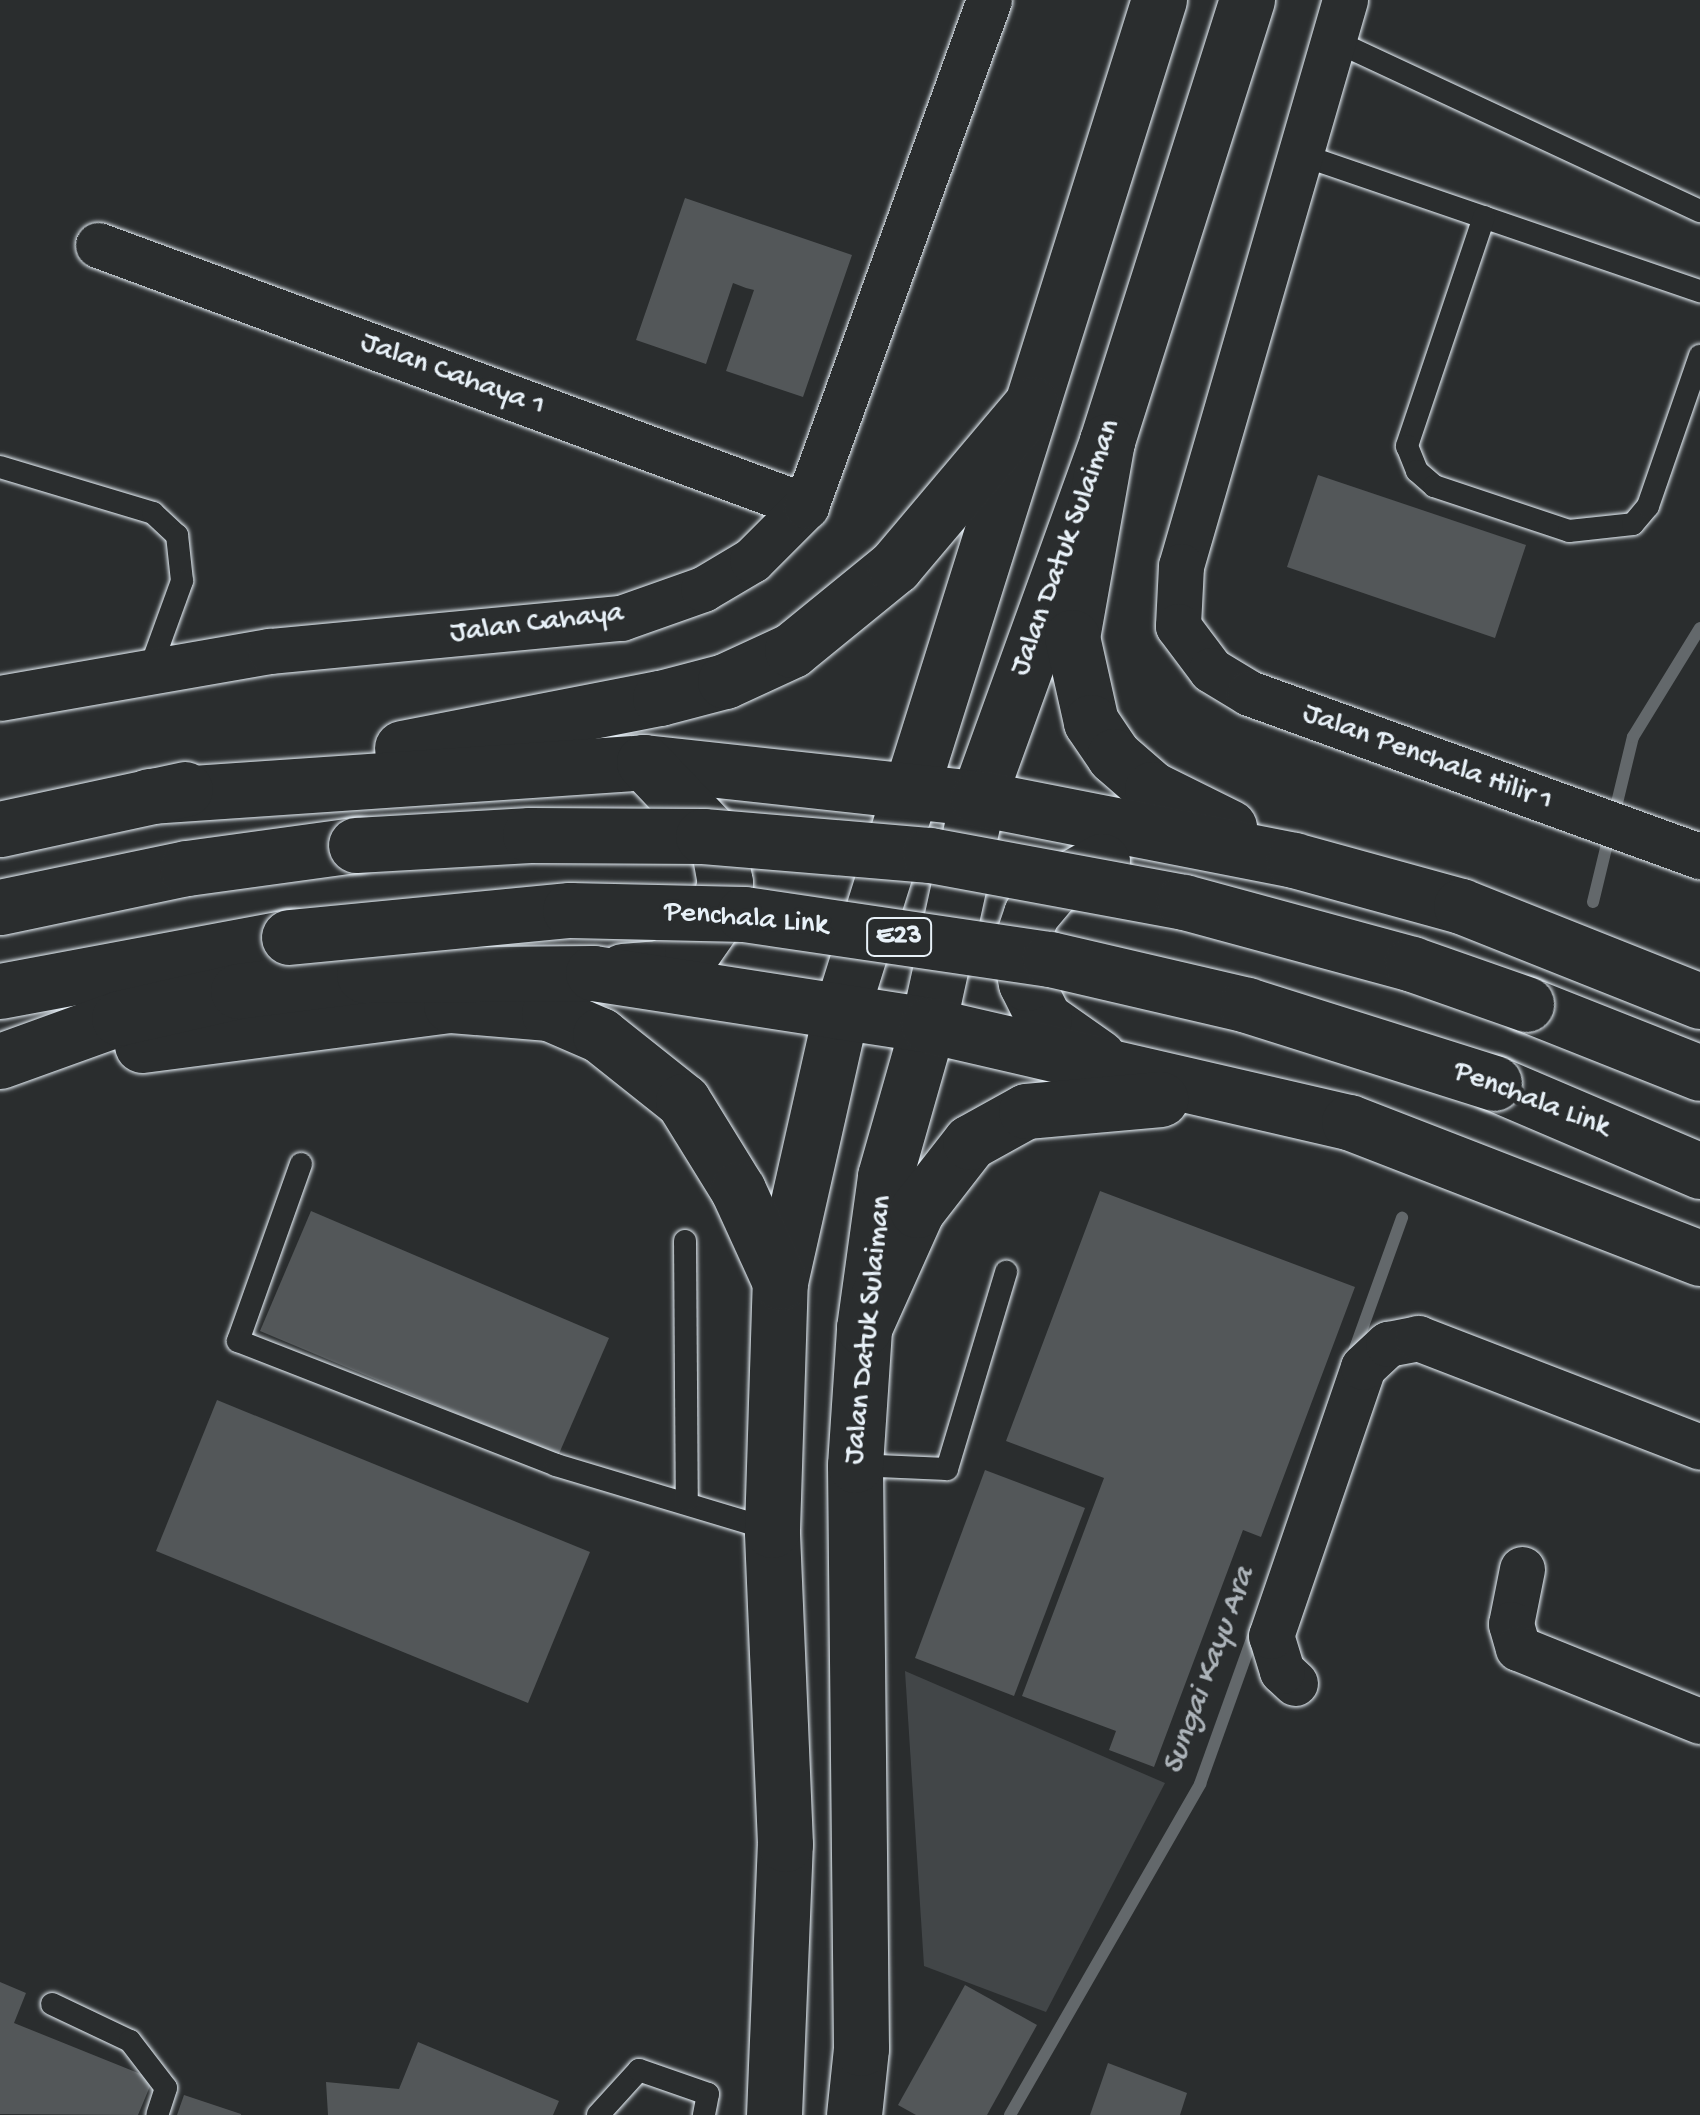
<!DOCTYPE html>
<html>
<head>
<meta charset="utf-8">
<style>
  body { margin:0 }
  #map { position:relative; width:1700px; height:2115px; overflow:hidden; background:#2a2d2e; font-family:"Gochi Hand",sans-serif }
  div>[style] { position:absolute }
  .green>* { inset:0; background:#424648 }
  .stream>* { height:12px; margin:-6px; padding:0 6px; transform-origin:6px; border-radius:6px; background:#63686b }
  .building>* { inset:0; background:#535759 }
  .roads { filter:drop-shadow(0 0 2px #e8f1f8) drop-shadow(0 0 2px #e8f1f8) }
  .service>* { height:22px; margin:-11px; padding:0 11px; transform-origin:11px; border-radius:11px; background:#2a2d2e }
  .minor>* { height:45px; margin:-22.5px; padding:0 22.5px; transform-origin:22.5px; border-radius:22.5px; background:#2a2d2e }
  .tertiary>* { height:55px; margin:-27.5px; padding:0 27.5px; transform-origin:27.5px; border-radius:27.5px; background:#2a2d2e }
  .secondary>* { height:55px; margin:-27.5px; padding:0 27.5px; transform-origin:27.5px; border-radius:27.5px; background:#2a2d2e }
  .motorway>* { height:55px; margin:-27.5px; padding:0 27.5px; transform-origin:27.5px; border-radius:27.5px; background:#2a2d2e }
  .bridges { filter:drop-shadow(0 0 2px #e8f1f8) drop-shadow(0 0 2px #e8f1f8) }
  .motorway-bridge>* { height:55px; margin:-27.5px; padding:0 27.5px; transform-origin:27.5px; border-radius:27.5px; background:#2a2d2e }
  span { translate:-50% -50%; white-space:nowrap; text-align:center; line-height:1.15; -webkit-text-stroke:8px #2a2d2e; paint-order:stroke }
  .shield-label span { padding:2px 8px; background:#2a2d2e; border:2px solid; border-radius:8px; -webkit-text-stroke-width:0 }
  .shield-label { font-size:28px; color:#e8f1f8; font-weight:700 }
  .street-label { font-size:30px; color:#e8f1f8 }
  .water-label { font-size:32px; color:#acb3b9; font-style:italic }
</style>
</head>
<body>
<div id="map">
  <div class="green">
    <div style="clip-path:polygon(905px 1671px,1165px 1783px,1046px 2012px,924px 1966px)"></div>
  </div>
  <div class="stream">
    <div style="left:1593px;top:902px;width:170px;rotate:-76.4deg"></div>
    <div style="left:1633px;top:737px;width:128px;rotate:-58.4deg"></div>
    <div style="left:1353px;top:1354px;width:145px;rotate:-70.2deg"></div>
    <div style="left:1010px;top:2115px;width:382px;rotate:-60.1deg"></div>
    <div style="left:1200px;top:1784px;width:166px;rotate:-70.3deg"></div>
  </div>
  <div class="building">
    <div style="clip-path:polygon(685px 198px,852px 255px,803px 397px,726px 371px,754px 290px,746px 288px,733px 283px,706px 364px,636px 340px)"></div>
    <div style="clip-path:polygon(1318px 475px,1526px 545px,1495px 638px,1287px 567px)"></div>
    <div style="clip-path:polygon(1100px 1191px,1355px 1287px,1261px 1537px,1243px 1530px,1154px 1767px,1109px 1750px,1116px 1731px,1022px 1696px,1104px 1478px,1006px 1441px)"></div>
    <div style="clip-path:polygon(311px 1211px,609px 1338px,558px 1456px,260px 1331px)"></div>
    <div style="clip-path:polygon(217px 1400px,590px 1552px,528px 1703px,156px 1551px)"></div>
    <div style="clip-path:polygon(985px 1470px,1085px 1508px,1014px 1696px,915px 1658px)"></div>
    <div style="clip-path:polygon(0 1982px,26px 1993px,14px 2023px,153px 2079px,138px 2115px,0 2114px)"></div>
    <div style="clip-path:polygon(965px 1985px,1037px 2025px,987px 2115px,916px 2115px,898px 2105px)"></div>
    <div style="clip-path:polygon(418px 2042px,559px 2101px,553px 2115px,328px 2115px,326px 2082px,399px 2089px)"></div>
    <div style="clip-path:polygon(1108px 2063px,1187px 2093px,1180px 2115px,1090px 2115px)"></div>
    <div style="clip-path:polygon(184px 2095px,241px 2114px,241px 2115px,177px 2115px)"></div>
  </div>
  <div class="roads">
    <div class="service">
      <div style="left:1335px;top:41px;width:403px;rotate:25deg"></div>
      <div style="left:1302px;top:155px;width:421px;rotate:18.9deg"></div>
      <div style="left:1484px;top:217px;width:242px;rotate:108.6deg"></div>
      <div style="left:1407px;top:446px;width:27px;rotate:68deg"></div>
      <div style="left:1417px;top:471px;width:23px;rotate:41deg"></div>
      <div style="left:1434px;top:486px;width:142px;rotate:18.4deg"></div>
      <div style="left:1569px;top:531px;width:64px;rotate:-6.2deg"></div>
      <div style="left:1633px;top:524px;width:23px;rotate:-50deg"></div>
      <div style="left:1648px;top:506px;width:159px;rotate:-70.9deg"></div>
      <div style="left:0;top:467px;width:160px;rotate:16.7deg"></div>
      <div style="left:153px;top:513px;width:33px;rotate:43deg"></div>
      <div style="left:177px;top:535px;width:46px;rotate:83.8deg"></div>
      <div style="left:182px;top:581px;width:94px;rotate:110deg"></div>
      <div style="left:301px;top:1164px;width:188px;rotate:109.6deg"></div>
      <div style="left:238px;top:1341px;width:341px;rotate:21.3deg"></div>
      <div style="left:556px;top:1465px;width:226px;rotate:16.7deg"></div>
      <div style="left:685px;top:1241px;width:259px;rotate:89.6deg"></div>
      <div style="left:855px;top:1465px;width:92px;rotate:2.5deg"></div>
      <div style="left:947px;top:1469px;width:206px;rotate:-73.3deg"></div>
      <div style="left:52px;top:2004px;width:86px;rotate:25.4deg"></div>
      <div style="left:130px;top:2041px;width:59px;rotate:52.5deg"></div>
      <div style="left:166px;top:2088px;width:28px;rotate:108deg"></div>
      <div style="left:598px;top:2115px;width:61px;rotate:-47.7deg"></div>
      <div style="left:639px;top:2070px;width:73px;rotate:19.2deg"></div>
      <div style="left:708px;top:2094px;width:21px;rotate:101deg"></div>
    </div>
    <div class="minor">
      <div style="left:1345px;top:0;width:589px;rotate:106.16deg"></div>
      <div style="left:1181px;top:566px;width:60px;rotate:92.9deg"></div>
      <div style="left:1178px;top:626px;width:55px;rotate:53.1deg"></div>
      <div style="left:1211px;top:670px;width:44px;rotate:31.2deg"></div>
      <div style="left:1249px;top:693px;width:480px;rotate:19.9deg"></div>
      <div style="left:98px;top:245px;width:755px;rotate:20.24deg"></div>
      <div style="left:0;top:698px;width:274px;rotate:-9.9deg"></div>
      <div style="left:270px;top:651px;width:353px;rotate:-5.4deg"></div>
      <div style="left:621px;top:618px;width:87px;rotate:-19.5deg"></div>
      <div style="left:703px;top:589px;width:57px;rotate:-30.6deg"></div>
      <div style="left:752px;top:560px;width:76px;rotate:-45deg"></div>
      <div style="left:806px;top:506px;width:538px;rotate:-70.12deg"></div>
      <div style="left:1522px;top:1569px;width:56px;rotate:101.3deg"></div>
      <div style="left:1511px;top:1624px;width:25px;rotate:74deg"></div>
      <div style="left:1518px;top:1648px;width:196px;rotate:21.9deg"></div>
      <div style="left:1295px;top:1683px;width:18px;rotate:-137deg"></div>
      <div style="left:1282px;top:1671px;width:37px;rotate:-107deg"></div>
      <div style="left:1271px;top:1636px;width:284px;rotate:-71.1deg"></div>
      <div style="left:1363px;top:1367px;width:34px;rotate:-43deg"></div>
      <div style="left:1388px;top:1344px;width:31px;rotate:-11deg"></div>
      <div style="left:1418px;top:1338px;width:302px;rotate:21.1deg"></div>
    </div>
    <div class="tertiary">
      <div style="left:774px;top:2115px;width:271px;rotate:-87.7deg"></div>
      <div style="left:785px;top:1844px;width:314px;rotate:-92.4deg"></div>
      <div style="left:772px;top:1530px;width:248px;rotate:-88.2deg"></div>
      <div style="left:780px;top:1282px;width:277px;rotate:-77.3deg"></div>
      <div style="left:854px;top:2115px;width:67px;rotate:-84deg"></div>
      <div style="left:861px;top:2048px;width:583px;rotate:-90.59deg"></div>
      <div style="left:855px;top:1465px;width:137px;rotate:-86.2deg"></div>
      <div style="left:864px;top:1328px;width:153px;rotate:-82.1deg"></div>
      <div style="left:885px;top:1176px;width:157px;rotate:-74.1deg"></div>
    </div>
    <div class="secondary">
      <div style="left:841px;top:1012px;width:1061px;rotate:-72.56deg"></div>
      <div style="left:928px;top:1025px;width:232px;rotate:-77.6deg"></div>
      <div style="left:978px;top:798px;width:380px;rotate:-70.1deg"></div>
      <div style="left:1107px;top:441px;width:463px;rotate:-72.4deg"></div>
    </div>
    <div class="motorway">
      <div style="left:1107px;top:441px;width:199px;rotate:100.1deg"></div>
      <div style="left:1072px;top:637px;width:87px;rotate:77.4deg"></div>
      <div style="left:1091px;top:722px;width:41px;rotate:55.9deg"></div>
      <div style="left:1114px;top:756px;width:50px;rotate:41deg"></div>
      <div style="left:1152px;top:789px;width:86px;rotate:26.3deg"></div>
      <div style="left:402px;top:748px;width:263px;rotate:-11deg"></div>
      <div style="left:660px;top:698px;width:67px;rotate:-14.7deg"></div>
      <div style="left:725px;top:681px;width:74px;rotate:-24.8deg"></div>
      <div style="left:792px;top:650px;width:133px;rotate:-39.2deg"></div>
      <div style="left:895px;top:566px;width:211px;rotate:-49.8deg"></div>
      <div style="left:149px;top:796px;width:496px;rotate:-3.9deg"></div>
      <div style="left:644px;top:762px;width:336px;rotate:6.2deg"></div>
      <div style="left:978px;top:798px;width:322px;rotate:11.1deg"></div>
      <div style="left:1294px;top:860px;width:173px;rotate:15.4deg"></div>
      <div style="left:1461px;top:906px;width:257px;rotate:21.7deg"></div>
      <div style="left:0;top:829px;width:189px;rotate:-12.2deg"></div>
      <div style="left:0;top:907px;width:191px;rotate:-11.8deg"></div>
      <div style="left:187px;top:868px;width:171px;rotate:-7.8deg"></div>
      <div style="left:623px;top:971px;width:37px;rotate:-5deg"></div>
      <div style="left:660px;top:968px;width:35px;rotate:-25deg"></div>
      <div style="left:692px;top:953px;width:39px;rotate:-55deg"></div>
      <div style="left:714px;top:921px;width:40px;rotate:-74deg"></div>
      <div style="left:725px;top:883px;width:45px;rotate:-100.3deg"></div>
      <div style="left:717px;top:839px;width:106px;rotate:-133.5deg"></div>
      <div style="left:0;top:991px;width:294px;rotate:-10.6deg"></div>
      <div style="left:1526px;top:1004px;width:187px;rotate:21.6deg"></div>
      <div style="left:142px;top:1045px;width:312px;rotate:-7.4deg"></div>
      <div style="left:451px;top:1005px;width:98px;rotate:4.7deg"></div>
      <div style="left:549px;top:1013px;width:56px;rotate:23.3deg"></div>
      <div style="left:600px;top:1035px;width:106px;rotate:38.5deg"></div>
      <div style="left:683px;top:1101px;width:105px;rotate:58.3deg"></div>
      <div style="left:738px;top:1190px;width:101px;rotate:65.5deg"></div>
      <div style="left:1098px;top:1057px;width:66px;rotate:-144.9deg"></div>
      <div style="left:1044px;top:1019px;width:40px;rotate:-116.6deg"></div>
      <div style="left:1026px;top:983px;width:35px;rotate:-102deg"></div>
      <div style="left:1019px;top:949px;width:37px;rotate:-71deg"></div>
      <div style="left:1031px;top:914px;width:34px;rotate:-50deg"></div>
      <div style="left:1053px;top:888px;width:56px;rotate:-28.9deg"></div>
      <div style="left:0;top:1061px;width:127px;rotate:-19.9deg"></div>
      <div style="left:119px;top:1018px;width:122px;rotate:-12.8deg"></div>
      <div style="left:238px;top:991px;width:127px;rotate:-7.2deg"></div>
      <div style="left:364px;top:975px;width:229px;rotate:-0.5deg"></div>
      <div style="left:593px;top:973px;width:339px;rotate:8.8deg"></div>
      <div style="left:928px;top:1025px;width:432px;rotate:13deg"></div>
      <div style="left:1349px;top:1122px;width:376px;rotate:21.2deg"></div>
      <div style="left:1494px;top:1083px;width:224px;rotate:23.1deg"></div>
      <div style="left:864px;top:1328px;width:129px;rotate:-65.8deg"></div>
      <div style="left:917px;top:1210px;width:86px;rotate:-52.1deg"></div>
      <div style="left:970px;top:1142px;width:64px;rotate:-29deg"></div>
      <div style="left:1026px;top:1111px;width:135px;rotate:-5.1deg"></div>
    </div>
  </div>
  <div class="bridges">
    <div class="motorway-bridge">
      <div style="left:356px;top:845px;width:174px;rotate:-3.3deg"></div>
      <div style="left:530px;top:835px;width:173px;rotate:0.3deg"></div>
      <div style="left:703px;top:836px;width:228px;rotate:4.8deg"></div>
      <div style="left:930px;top:855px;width:258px;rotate:10.5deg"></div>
      <div style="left:1184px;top:902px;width:236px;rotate:15.2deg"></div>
      <div style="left:1412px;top:964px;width:121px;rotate:19.3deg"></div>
      <div style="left:289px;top:937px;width:282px;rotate:-5.5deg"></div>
      <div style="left:570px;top:910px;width:174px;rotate:1.3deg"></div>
      <div style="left:744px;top:914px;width:309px;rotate:8.4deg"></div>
      <div style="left:1050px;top:959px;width:202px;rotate:13.1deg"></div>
      <div style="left:1247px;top:1005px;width:259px;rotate:17.5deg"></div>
    </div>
  </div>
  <div class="shield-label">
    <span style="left:899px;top:937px">E23</span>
  </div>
  <div class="street-label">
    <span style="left:452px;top:376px;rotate:20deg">Jalan Cahaya 1</span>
    <span style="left:1067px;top:548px;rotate:-70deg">Jalan Datuk Sulaiman</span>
    <span style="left:537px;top:625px;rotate:-7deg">Jalan Cahaya</span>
    <span style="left:1427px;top:759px;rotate:20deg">Jalan Penchala Hilir 1</span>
    <span style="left:746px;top:920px;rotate:5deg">Penchala Link</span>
    <span style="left:1531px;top:1101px;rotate:21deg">Penchala Link</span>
    <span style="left:870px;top:1330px;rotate:-84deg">Jalan Datuk Sulaiman</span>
  </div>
  <div class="water-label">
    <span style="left:1210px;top:1671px;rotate:-70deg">Sungai Kayu Ara</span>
  </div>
</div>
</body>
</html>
